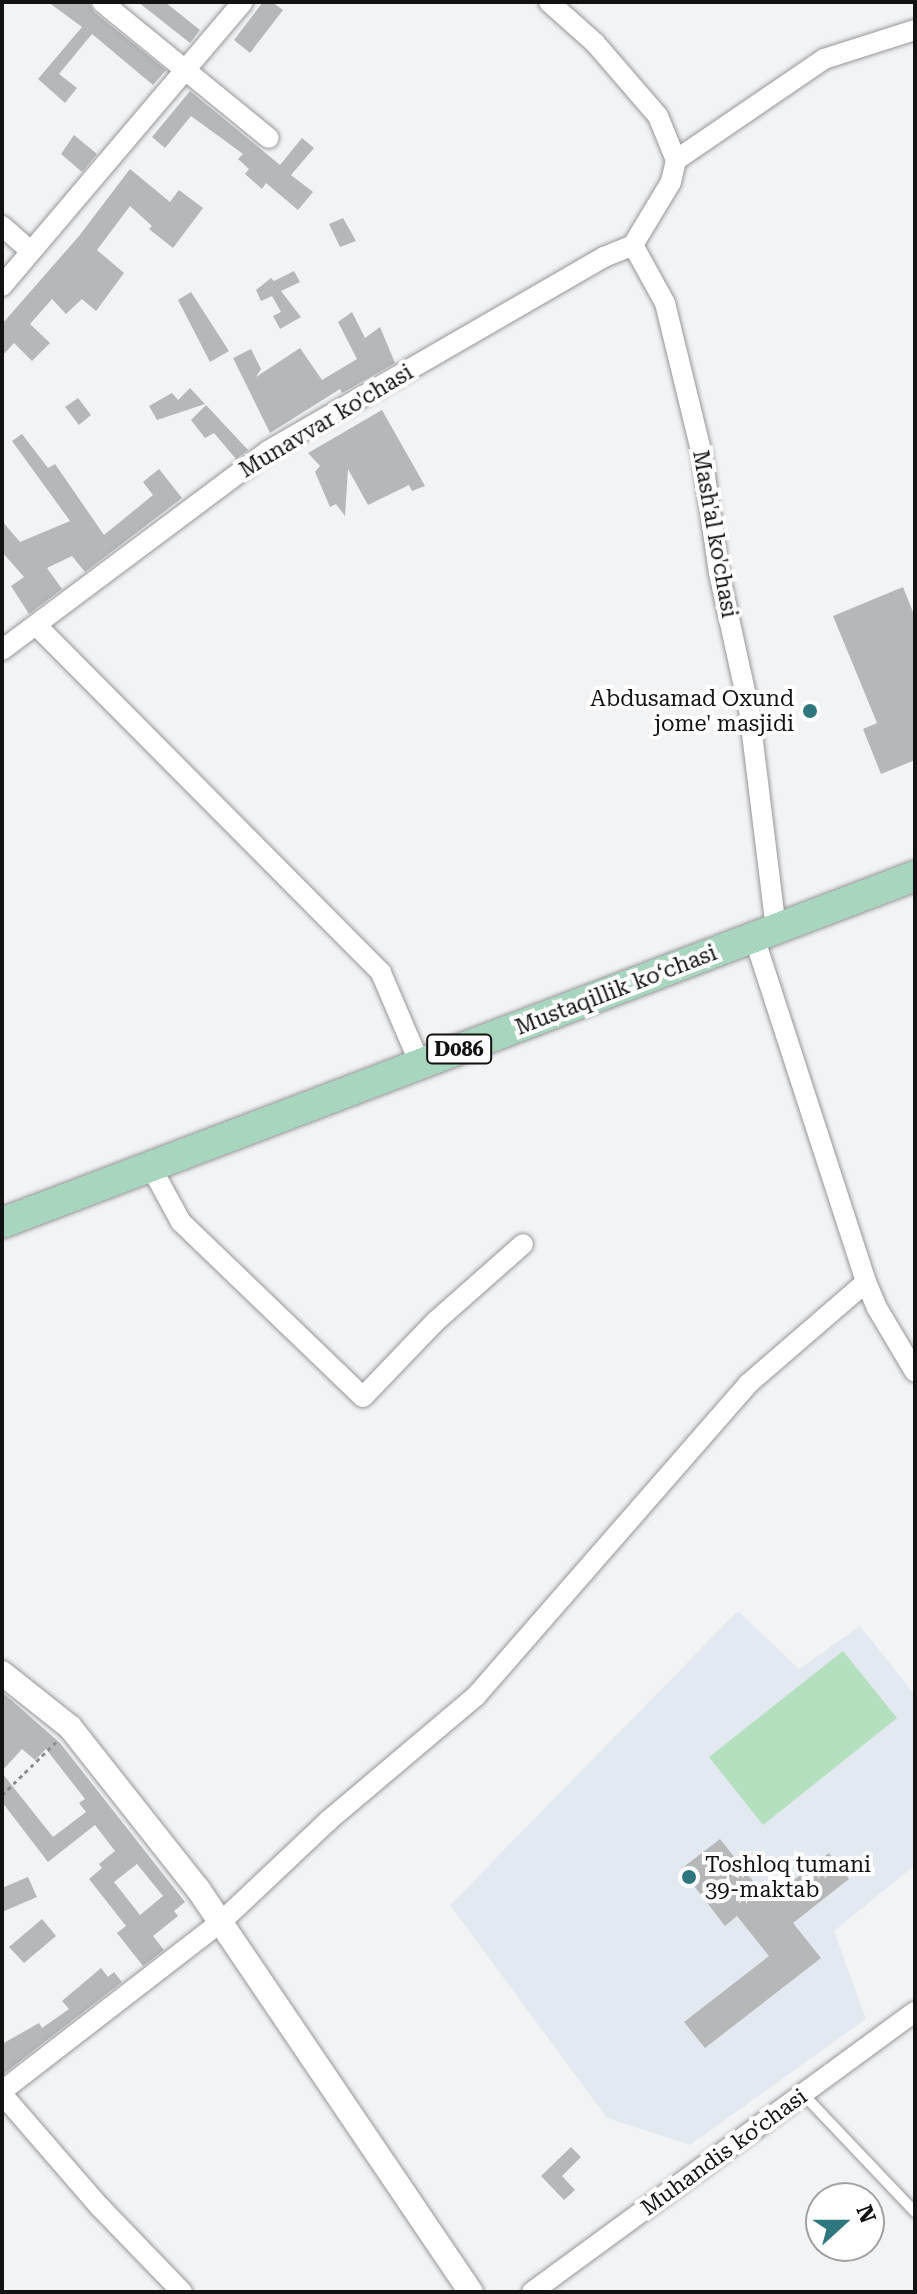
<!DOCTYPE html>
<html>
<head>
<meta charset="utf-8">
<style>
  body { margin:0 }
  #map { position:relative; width:917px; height:2294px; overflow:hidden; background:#f2f3f5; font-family:"Roboto Serif",serif }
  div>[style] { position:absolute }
  .built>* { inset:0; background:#e3e9f1 }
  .green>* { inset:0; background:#b5e0bf }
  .building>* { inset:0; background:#b6b7b9 }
  .path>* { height:3px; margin-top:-1.5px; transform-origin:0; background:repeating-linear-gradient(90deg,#8d8d8f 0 4px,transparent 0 8px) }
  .roads { filter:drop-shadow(0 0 2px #969799) drop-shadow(0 0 2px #969799) }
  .service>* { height:10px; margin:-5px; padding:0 5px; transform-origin:5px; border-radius:5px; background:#fff }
  .minor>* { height:20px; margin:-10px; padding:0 10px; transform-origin:10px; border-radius:10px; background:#fff }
  .tertiary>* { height:24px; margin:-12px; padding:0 12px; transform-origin:12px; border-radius:12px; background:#fff }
  .primary>* { height:30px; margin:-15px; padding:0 15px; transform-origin:15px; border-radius:15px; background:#a7d5bd }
  .dots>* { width:22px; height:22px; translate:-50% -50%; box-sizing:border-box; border:4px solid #fff; border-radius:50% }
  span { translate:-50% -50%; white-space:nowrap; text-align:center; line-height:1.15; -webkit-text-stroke:8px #fff; paint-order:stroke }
  .shield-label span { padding:2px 6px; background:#fff; border:2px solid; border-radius:6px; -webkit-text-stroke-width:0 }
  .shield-label { font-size:20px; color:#121213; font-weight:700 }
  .street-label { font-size:22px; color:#121213 }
  .poi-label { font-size:22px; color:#121213 }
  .right { translate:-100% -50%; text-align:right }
  .left { translate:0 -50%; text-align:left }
  .frame { position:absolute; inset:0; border:4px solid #121213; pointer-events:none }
  .north { position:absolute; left:805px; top:2182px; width:80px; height:80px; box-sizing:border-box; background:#fff; border:2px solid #a0a0a1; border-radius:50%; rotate:69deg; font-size:22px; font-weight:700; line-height:32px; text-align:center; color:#121213 }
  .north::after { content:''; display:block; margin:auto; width:28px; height:36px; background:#2e777e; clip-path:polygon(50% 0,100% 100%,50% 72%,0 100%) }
</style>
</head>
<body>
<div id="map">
  <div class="built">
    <div style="clip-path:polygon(738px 1611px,799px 1669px,860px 1626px,915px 1695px,915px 1865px,834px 1931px,866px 2019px,690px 2145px,607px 2118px,450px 1905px)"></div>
  </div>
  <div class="green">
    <div style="clip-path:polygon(843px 1651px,897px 1718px,763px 1825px,709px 1757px)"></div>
  </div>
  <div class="building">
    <div style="clip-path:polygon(48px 2px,89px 2px,94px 12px,166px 70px,153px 85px,92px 34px,59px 74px,77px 88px,65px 103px,38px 79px,82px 27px)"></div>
    <div style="clip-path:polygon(138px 2px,165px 2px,200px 30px,190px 43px)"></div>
    <div style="clip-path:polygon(263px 2px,272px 2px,283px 10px,250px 53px,234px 40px)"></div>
    <div style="clip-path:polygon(190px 91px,280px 165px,302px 138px,314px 148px,291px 175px,313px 192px,298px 210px,266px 183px,262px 189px,245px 174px,249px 169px,238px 159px,243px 154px,191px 116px,165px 148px,152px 137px)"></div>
    <div style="clip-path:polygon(74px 135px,97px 154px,82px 172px,61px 154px)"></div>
    <div style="clip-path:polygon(130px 169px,170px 202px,179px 190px,203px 208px,173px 248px,149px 229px,152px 226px,130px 206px,97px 250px,124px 273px,96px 311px,82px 299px,66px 314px,52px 299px,30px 324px,50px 343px,32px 361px,14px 343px,2px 356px,2px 324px,79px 236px)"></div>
    <div style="clip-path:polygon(343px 218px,356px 241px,340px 247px,329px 224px)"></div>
    <div style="clip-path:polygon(294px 271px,300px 282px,281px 291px,301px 317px,280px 329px,273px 316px,281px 312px,272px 296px,261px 301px,256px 290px,271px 278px,274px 281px)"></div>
    <div style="clip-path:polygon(191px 292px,229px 351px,210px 362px,178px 300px)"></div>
    <div style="clip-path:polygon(352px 312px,365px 338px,380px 327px,395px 363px,342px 393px,340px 389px,270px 433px,233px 358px,251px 349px,261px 369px,256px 377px,300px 348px,322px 380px,357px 359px,338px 322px)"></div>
    <div style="clip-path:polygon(190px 388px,205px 404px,157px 420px,149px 406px,172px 393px,178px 400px)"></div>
    <div style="clip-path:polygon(78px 398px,91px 415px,79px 425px,65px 407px)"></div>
    <div style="clip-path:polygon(206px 405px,248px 450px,236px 459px,214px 433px,205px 438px,191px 420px)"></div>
    <div style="clip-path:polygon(382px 410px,425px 486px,412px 491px,409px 485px,368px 505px,348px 469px,345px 516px,336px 504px,330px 507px,315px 472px,320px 466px,308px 453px)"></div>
    <div style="clip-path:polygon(22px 434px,48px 468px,55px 464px,104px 535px,153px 495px,143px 482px,159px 469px,182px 498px,85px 572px,72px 556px,47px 568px,62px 589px,29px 614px,11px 586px,24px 577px,2px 552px,2px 521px,20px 542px,70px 521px,12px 441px)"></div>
    <div style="clip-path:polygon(903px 587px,915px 617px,915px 760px,881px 774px,863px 729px,877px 723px,833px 616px)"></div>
    <div style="clip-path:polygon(evenodd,2px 1692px,60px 1743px,185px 1902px,174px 1911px,178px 1916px,153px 1936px,164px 1950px,143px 1966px,117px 1933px,126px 1926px,89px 1879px,102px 1868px,99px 1864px,115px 1851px,95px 1825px,48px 1862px,2px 1802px,2px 1773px,53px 1837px,86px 1812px,79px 1803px,85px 1799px,46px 1749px,35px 1760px,22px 1749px,2px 1771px,2px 1692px,137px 1864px,163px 1896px,140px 1915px,114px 1882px,137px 1864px)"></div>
    <div style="clip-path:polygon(720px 1839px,768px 1900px,829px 1853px,849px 1879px,793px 1923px,821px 1958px,705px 2048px,684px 2022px,769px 1956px,737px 1916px,725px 1926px,681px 1869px)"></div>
    <div style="clip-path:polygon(28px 1877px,37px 1897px,2px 1912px,2px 1888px)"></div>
    <div style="clip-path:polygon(42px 1919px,56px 1936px,24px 1963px,9px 1947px)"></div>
    <div style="clip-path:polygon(101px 1968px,108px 1977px,114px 1972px,122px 1982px,2px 2075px,2px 2044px,39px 2023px,42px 2028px,69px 2009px,62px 2001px)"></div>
    <div style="clip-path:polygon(571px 2147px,581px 2157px,562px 2176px,575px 2190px,564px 2200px,541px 2176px)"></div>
  </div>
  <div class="path">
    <div style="left:2px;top:1795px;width:76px;rotate:-44.5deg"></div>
  </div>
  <div class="roads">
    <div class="service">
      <div style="left:803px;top:2094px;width:163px;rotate:46.5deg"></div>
    </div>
    <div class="minor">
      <div style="left:102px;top:2px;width:215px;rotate:39.2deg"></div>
      <div style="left:549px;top:2px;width:62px;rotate:41.7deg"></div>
      <div style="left:595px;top:43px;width:96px;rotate:49.2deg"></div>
      <div style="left:658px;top:116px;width:48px;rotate:67.8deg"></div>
      <div style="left:676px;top:160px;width:23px;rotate:103deg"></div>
      <div style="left:671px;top:182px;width:74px;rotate:121.1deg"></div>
      <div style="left:633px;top:245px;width:66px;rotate:61.1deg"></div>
      <div style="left:665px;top:303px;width:156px;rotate:76.3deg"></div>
      <div style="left:702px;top:455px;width:119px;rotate:81.8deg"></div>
      <div style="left:719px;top:573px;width:139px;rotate:77.6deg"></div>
      <div style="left:749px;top:709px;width:222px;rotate:83deg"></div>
      <div style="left:676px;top:160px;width:179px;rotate:-34.3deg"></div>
      <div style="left:824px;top:59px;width:96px;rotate:-17.7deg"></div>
      <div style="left:2px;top:226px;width:38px;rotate:41deg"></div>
      <div style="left:2px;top:286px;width:372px;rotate:-49.7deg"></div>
      <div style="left:36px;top:625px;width:490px;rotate:45.2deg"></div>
      <div style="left:381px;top:973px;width:99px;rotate:66.8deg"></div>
      <div style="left:2px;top:650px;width:332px;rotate:-36.8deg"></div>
      <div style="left:268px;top:451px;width:388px;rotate:-30deg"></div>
      <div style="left:604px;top:257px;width:31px;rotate:-22deg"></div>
      <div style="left:754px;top:937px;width:363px;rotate:72deg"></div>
      <div style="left:866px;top:1282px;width:28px;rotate:67deg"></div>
      <div style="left:877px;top:1308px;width:74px;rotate:59.3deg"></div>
      <div style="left:151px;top:1167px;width:63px;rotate:61.4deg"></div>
      <div style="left:181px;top:1222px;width:252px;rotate:43.9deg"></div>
      <div style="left:363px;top:1397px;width:105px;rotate:-46.2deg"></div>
      <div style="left:436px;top:1321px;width:116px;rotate:-41.5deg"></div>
      <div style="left:2px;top:2091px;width:277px;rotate:-37.7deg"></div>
      <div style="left:221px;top:1922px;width:147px;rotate:-43.3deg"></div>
      <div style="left:328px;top:1821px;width:194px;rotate:-40.2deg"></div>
      <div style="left:476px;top:1696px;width:414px;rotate:-48.9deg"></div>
      <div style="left:748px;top:1384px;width:156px;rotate:-40.8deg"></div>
      <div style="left:2px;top:2094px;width:150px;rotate:49.1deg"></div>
      <div style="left:100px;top:2207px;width:118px;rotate:46deg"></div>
      <div style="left:532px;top:2292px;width:474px;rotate:-36.2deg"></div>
    </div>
    <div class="tertiary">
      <div style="left:2px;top:1673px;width:87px;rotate:38.5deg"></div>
      <div style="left:70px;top:1727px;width:206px;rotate:51.7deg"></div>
      <div style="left:198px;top:1889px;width:487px;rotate:55.9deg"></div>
    </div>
    <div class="primary">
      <div style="left:2px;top:1223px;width:977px;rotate:-20.81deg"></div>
    </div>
  </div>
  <div class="dots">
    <div style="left:810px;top:711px;background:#2e777e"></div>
    <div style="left:689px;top:1877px;background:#2e777e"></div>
  </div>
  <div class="shield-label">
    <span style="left:459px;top:1049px">D086</span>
  </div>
  <div class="street-label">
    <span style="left:326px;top:421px;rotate:-31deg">Munavvar ko'chasi</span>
    <span style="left:715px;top:534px;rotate:80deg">Mash'al ko'chasi</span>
    <span style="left:616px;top:990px;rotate:-21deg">Mustaqillik koʻchasi</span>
    <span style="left:724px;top:2152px;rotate:-36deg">Muhandis ko‘chasi</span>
  </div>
  <div class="poi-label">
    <span class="right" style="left:794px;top:711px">Abdusamad Oxund<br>jome' masjidi</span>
    <span class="left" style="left:705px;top:1877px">Toshloq tumani<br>39-maktab</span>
  </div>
  <div class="frame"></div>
  <div class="north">N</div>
</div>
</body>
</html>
